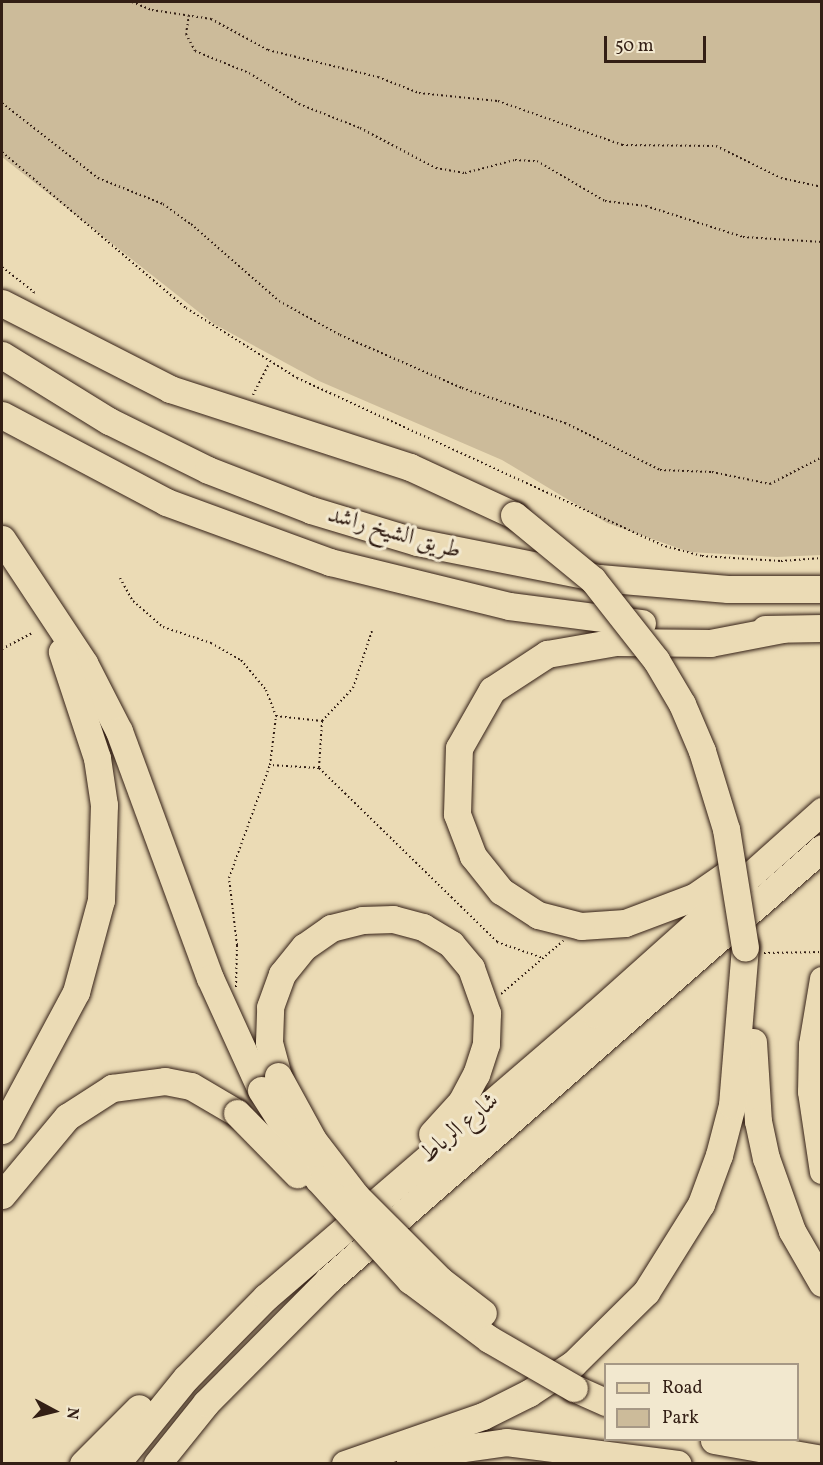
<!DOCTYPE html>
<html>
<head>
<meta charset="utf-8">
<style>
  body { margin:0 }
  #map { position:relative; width:823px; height:1465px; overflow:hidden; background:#ebdbb5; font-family:Vollkorn,Amiri,serif }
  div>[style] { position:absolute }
  .green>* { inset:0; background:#ccbb9a }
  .path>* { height:2px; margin-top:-1px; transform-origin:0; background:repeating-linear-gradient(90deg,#331f15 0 1.5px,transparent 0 4.5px) }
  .roads { filter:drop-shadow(0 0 2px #331f15) drop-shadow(0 0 2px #331f15) }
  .major>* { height:24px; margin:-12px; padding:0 12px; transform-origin:12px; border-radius:12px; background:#ebdbb5 }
  .highway>* { height:27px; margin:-13.5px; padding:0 13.5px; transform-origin:13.5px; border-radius:13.5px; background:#ebdbb5 }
  .bridges { filter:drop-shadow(0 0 2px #331f15) drop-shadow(0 0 2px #331f15) }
  .highway-bridge>* { height:27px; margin:-13.5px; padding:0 13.5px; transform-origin:13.5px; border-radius:13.5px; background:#ebdbb5 }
  span { translate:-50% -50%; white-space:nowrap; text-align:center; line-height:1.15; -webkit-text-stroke:6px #f2e8cf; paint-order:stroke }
  .street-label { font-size:24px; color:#331f15 }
  .frame { position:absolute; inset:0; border:3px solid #331f15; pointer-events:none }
  .legend { position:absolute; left:604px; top:1363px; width:195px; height:78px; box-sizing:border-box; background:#f2e8cf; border:2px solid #a69885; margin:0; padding:8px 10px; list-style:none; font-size:18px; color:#331f15 }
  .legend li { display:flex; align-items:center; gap:12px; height:30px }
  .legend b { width:30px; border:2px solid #a69885 }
  .north { position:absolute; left:24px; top:1381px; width:60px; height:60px; -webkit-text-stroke:4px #f2e8cf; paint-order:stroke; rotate:97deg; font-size:16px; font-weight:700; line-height:24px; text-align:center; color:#331f15 }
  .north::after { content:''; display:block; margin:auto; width:21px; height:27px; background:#331f15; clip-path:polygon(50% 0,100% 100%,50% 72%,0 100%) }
  .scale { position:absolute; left:604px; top:36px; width:102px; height:27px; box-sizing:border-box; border:3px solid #331f15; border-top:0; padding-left:8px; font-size:18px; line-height:21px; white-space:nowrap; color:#331f15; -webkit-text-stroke:4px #f2e8cf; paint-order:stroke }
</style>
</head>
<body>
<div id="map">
  <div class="green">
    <div style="clip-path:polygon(2px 2px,821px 2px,821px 555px,777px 557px,689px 552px,607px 523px,502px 460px,319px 381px,214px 324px,2px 157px)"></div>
  </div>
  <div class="path">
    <div style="left:132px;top:2px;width:22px;rotate:22deg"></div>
    <div style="left:152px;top:10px;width:60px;rotate:8.7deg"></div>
    <div style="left:211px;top:19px;width:65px;rotate:28.5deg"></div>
    <div style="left:268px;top:50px;width:113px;rotate:13.8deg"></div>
    <div style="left:378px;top:77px;width:44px;rotate:21.3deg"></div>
    <div style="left:419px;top:93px;width:79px;rotate:5.8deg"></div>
    <div style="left:498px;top:101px;width:132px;rotate:19.5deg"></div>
    <div style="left:622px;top:145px;width:94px;rotate:0.6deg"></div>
    <div style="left:716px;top:146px;width:72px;rotate:26.2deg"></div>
    <div style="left:781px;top:178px;width:42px;rotate:12.4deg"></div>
    <div style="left:189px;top:15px;width:19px;rotate:99deg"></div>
    <div style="left:186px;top:34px;width:19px;rotate:62deg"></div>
    <div style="left:195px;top:51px;width:58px;rotate:22.2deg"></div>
    <div style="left:249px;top:73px;width:59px;rotate:31.8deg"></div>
    <div style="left:299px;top:104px;width:66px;rotate:21.5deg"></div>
    <div style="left:360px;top:128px;width:86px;rotate:27.8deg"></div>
    <div style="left:436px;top:168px;width:29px;rotate:10deg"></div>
    <div style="left:465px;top:173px;width:52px;rotate:-14.6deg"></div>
    <div style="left:515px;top:160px;width:22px;rotate:3deg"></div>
    <div style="left:537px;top:161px;width:79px;rotate:30.5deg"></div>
    <div style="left:605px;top:201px;width:41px;rotate:7deg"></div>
    <div style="left:646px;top:206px;width:102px;rotate:17.7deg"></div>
    <div style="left:743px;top:237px;width:79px;rotate:3.6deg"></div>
    <div style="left:2px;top:103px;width:122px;rotate:38deg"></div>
    <div style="left:98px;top:178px;width:70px;rotate:21.8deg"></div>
    <div style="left:163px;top:204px;width:34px;rotate:36deg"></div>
    <div style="left:191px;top:224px;width:117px;rotate:41.2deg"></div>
    <div style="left:279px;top:301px;width:70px;rotate:29.1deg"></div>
    <div style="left:340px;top:335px;width:133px;rotate:23.5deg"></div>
    <div style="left:462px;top:388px;width:109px;rotate:18.8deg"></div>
    <div style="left:565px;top:423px;width:106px;rotate:26.3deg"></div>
    <div style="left:660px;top:470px;width:52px;rotate:2.2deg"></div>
    <div style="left:712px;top:472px;width:59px;rotate:11.7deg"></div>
    <div style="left:770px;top:484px;width:59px;rotate:-27.4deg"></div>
    <div style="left:2px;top:152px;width:241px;rotate:40.3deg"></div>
    <div style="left:186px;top:308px;width:131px;rotate:32.2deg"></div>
    <div style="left:297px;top:378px;width:400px;rotate:24.6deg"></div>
    <div style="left:661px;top:545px;width:42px;rotate:15deg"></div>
    <div style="left:702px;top:556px;width:79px;rotate:3.6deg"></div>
    <div style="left:781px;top:561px;width:41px;rotate:-4.2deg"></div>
    <div style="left:2px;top:267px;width:41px;rotate:38deg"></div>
    <div style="left:34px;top:292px;width:4px;rotate:117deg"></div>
    <div style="left:253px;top:395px;width:36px;rotate:-63deg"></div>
    <div style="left:120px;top:578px;width:26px;rotate:61deg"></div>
    <div style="left:133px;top:601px;width:40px;rotate:41deg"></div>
    <div style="left:163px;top:627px;width:51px;rotate:18.4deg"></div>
    <div style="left:211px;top:643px;width:34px;rotate:30deg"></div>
    <div style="left:241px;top:660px;width:39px;rotate:50deg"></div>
    <div style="left:266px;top:690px;width:28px;rotate:69deg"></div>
    <div style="left:2px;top:649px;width:34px;rotate:-28deg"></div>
    <div style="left:322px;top:721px;width:45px;rotate:-46.8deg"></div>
    <div style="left:353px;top:688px;width:60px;rotate:-71.6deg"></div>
    <div style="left:319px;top:768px;width:249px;rotate:44.3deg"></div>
    <div style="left:497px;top:942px;width:49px;rotate:19.2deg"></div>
    <div style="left:764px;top:953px;width:58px;rotate:-1deg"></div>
    <div style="left:236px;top:987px;width:42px;rotate:-88.6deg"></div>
    <div style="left:237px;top:945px;width:67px;rotate:-96.8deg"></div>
    <div style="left:229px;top:878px;width:120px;rotate:-70.1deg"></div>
    <div style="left:270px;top:765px;width:49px;rotate:-83deg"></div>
    <div style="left:276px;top:716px;width:46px;rotate:6.2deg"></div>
    <div style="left:322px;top:721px;width:47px;rotate:93.7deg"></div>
    <div style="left:319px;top:768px;width:49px;rotate:-176.5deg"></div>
    <div style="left:501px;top:994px;width:82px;rotate:-40.5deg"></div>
  </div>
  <div class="roads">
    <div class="major">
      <div style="left:822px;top:979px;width:67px;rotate:99.5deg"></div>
      <div style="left:811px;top:1045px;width:47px;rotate:91.2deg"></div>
      <div style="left:810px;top:1092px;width:81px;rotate:81.5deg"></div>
    </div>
    <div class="highway">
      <div style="left:2px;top:303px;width:189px;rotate:27.1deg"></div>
      <div style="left:170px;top:389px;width:252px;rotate:18deg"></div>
      <div style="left:410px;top:467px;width:115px;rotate:24.8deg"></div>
      <div style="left:2px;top:355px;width:126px;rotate:31.7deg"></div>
      <div style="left:109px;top:421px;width:110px;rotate:26.3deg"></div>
      <div style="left:208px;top:470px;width:110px;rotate:21.2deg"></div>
      <div style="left:311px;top:510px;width:111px;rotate:16.8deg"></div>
      <div style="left:417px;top:542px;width:186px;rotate:11.2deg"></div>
      <div style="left:599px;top:578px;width:129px;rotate:4.9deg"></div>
      <div style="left:728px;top:589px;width:94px"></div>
      <div style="left:2px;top:415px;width:186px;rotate:27.9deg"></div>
      <div style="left:166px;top:502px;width:175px;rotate:20.1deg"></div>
      <div style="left:330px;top:562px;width:184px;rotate:13.8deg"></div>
      <div style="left:509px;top:606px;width:134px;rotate:7.3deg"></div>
      <div style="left:2px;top:539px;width:149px;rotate:56.5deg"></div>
      <div style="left:84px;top:663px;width:76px;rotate:62.8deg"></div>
      <div style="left:119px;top:731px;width:263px;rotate:69.8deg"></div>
      <div style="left:210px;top:978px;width:123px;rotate:65.5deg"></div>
      <div style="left:765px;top:629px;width:57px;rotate:-1deg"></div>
      <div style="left:733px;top:870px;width:47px;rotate:145.3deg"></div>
      <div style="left:694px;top:897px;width:74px;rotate:159.4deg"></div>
      <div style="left:625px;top:923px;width:44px;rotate:176.1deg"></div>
      <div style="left:581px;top:926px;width:44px;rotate:-165.7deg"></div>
      <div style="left:538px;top:915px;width:44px;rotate:-147deg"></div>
      <div style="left:501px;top:891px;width:45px;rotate:-128.7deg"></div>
      <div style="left:473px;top:856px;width:45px;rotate:-110.9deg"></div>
      <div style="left:457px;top:814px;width:66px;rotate:-88.3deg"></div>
      <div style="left:459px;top:748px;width:67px;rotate:-60.4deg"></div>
      <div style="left:492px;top:690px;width:66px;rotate:-33.2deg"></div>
      <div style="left:547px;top:654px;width:70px;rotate:-9.9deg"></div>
      <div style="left:616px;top:642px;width:94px;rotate:0.6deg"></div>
      <div style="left:710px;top:643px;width:74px;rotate:-10.9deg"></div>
      <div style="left:753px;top:1042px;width:79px;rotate:86.4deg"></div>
      <div style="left:758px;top:1121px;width:38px;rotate:78deg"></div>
      <div style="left:766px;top:1158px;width:77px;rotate:70.4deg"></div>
      <div style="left:792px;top:1231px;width:60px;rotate:60deg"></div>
      <div style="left:278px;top:1076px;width:35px;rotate:-105deg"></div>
      <div style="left:269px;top:1042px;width:35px;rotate:-88deg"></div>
      <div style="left:270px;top:1007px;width:35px;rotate:-70deg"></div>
      <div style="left:282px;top:974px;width:35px;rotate:-51deg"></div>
      <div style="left:304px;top:947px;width:33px;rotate:-35deg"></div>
      <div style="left:331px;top:928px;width:32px;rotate:-14deg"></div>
      <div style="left:362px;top:920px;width:31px;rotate:-2deg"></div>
      <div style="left:393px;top:919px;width:31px;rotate:15deg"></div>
      <div style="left:423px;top:927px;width:33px;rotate:31deg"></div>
      <div style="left:451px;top:944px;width:31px;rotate:50deg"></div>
      <div style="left:471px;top:968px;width:48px;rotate:70.4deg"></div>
      <div style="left:487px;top:1013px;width:31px;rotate:92deg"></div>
      <div style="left:486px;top:1044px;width:32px;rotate:108deg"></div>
      <div style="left:476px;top:1074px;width:32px;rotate:118deg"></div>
      <div style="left:461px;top:1102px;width:43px;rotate:132.2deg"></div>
      <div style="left:2px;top:1130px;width:157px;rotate:-61.8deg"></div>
      <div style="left:76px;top:992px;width:95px;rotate:-74.8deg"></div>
      <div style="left:101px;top:900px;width:95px;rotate:-88.2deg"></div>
      <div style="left:104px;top:805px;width:48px;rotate:-98.5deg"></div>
      <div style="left:97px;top:758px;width:112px;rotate:-108.3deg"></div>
      <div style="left:2px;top:1195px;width:102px;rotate:-50.2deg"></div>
      <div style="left:67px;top:1117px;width:54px;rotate:-32.8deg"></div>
      <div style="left:112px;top:1088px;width:53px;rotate:-7.5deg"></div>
      <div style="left:165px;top:1081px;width:26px;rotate:11deg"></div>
      <div style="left:191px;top:1086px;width:53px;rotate:30.4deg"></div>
      <div style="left:574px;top:1388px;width:35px;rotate:24deg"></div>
      <div style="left:714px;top:1440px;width:110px;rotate:10deg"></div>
      <div style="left:409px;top:1456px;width:98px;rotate:-8.2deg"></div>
      <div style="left:506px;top:1442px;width:173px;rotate:7.3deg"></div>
      <div style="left:83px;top:1464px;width:79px;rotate:-45deg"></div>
      <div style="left:116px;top:1464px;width:111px;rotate:-50.9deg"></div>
      <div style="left:186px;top:1378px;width:114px;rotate:-45.4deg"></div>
      <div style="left:266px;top:1297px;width:434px;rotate:-40.7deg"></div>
      <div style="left:595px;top:1014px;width:305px;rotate:-41.8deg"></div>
      <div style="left:157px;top:1464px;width:78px;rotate:-51.2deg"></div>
      <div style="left:206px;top:1403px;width:173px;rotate:-45.2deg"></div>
      <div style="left:328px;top:1280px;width:656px;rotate:-41.17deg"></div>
      <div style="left:345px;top:1464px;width:146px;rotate:-19.2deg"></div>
      <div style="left:483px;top:1416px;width:51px;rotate:-26.6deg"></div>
      <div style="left:529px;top:1393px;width:53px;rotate:-33.4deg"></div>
      <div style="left:573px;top:1364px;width:103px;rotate:-44.6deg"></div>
      <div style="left:646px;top:1292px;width:104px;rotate:-58deg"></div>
      <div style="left:701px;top:1204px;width:52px;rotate:-69.8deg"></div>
      <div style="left:719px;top:1155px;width:52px;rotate:-75.4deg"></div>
      <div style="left:732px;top:1105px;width:159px;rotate:-85.3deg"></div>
    </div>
  </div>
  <div class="bridges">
    <div class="highway-bridge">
      <div style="left:514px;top:515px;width:102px;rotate:39.4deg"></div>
      <div style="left:593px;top:580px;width:102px;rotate:51.8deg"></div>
      <div style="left:656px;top:660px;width:51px;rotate:59.4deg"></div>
      <div style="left:682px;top:704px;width:51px;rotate:66.9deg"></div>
      <div style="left:702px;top:751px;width:82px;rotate:72.9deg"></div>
      <div style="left:726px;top:829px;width:120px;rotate:80.9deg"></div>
      <div style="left:278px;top:1076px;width:73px;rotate:61.3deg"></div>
      <div style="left:313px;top:1140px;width:71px;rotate:52.5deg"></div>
      <div style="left:356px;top:1196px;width:119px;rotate:45deg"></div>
      <div style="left:440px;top:1280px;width:54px;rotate:37.5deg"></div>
      <div style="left:261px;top:1090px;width:106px;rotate:57.4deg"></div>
      <div style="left:318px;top:1179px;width:137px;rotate:47.7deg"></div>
      <div style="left:410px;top:1280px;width:99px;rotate:36.8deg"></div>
      <div style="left:489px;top:1339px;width:98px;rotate:30deg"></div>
      <div style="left:237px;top:1113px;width:86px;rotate:45.5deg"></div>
    </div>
  </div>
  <div class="street-label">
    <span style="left:394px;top:534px;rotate:16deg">طريق الشيخ راشد</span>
    <span style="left:460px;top:1129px;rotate:-40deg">شارع الرباط</span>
  </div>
  <div class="frame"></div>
  <ul class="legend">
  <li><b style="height:8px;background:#ebdbb5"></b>Road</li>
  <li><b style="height:16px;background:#ccbb9a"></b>Park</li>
  </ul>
  <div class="north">N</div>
  <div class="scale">50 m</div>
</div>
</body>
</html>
